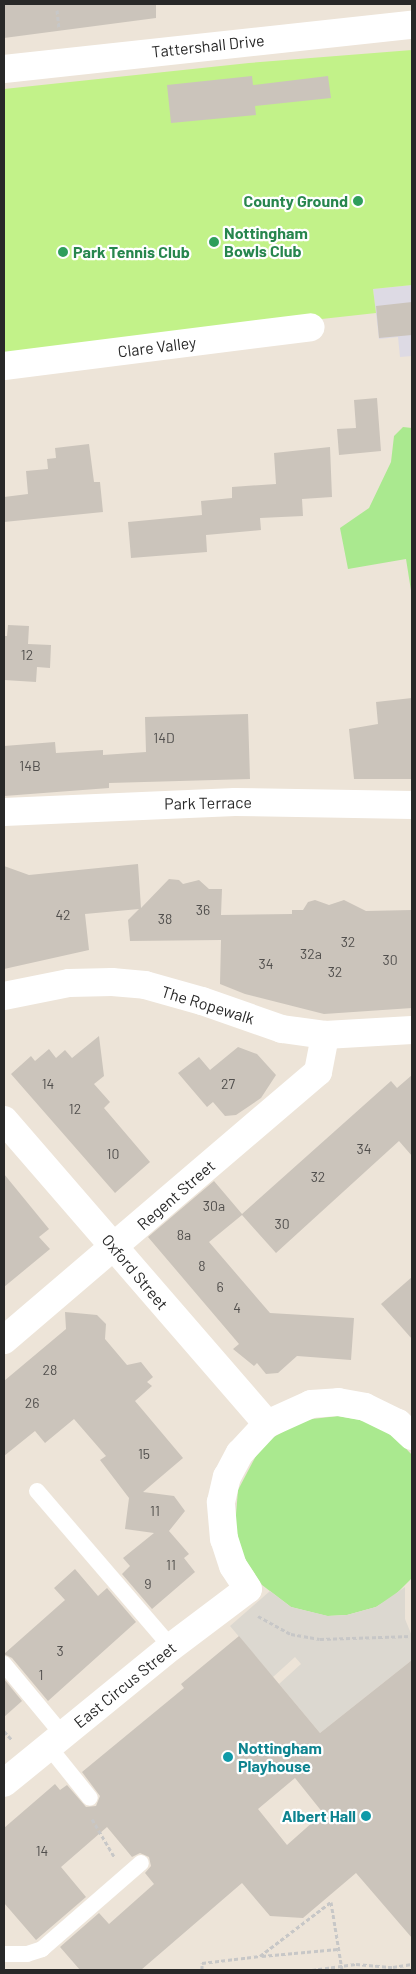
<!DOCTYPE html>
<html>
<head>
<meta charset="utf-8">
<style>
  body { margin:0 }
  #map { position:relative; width:416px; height:1974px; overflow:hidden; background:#ede4d8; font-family:Barlow,sans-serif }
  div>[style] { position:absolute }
  .industrial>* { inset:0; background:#dddae4 }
  .green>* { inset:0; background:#aae98f }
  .pitch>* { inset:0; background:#c2f289 }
  .plaza>* { inset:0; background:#dcd8d0 }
  .building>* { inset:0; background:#cbc4bb }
  .path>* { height:3px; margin-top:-1.5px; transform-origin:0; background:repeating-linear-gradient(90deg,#c7c7c7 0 4px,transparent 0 6.5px) }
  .service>* { height:16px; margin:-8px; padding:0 8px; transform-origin:8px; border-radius:8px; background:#fff }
  .minor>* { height:28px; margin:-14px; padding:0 14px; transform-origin:14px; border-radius:14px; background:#fff }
  .dots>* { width:14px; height:14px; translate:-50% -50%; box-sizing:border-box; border:2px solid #fff; border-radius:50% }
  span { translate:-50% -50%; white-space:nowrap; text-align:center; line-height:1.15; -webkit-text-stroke:4.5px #fff; paint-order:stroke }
  .number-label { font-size:14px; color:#514f4d }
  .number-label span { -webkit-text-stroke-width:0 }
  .street-label { font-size:16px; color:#282828 }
  .leisure-label { font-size:16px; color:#27864d; font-weight:700 }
  .right { translate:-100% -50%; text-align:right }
  .left { translate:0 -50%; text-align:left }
  .culture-label { font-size:16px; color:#0d838f; font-weight:700 }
  .frame { position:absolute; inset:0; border:5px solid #282828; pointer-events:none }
</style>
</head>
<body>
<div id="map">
  <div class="industrial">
    <div style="clip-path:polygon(412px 285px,412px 356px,400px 357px,398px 337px,379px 339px,373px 289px)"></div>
  </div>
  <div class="green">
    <div style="clip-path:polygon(403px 427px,412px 428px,412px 597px,406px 559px,348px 569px,340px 528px,369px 508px,391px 462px,394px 436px)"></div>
    <div style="clip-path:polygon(338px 1416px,366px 1421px,392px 1434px,412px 1455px,412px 1578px,394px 1596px,376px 1607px,347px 1615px,327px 1616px,291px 1607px,262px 1585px,243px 1556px,235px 1527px,238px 1490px,258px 1452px,272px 1438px,304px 1420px)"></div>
  </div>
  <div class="pitch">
    <div style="clip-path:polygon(412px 50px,412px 285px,373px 289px,376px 313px,4px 354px,4px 89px,249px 63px)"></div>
  </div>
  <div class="plaza">
    <div style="clip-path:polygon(405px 1587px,405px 1619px,412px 1636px,412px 1660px,320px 1733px,279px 1684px,301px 1664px,295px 1657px,273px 1677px,230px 1626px,270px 1591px,291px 1607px,328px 1616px,347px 1615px,376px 1607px)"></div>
  </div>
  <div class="building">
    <div style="clip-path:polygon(4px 4px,156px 4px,156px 18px,4px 38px)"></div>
    <div style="clip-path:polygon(252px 76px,253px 85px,328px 76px,331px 98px,255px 106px,256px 115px,171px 123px,167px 85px)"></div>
    <div style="clip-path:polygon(412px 302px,412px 335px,379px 338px,376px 306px)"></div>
    <div style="clip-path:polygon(377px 398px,381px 451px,339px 455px,337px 429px,356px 428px,354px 400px)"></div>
    <div style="clip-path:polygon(89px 444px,94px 482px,100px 482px,103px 512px,4px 522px,4px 497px,28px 494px,26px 471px,48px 469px,47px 459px,56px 458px,55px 448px)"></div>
    <div style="clip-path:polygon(330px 447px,332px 497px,302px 499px,303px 516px,260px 518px,261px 530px,206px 535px,207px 552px,131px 558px,128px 522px,202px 515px,201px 501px,232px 498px,232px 487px,276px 484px,274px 453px)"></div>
    <div style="clip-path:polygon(8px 625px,29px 626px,28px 644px,51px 645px,50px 668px,37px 667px,36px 682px,4px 680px,4px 636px,7px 636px)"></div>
    <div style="clip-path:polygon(412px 698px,412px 779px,354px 779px,349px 729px,378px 724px,376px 702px)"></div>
    <div style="clip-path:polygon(248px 714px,250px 779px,109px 783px,109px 788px,4px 796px,4px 746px,55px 742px,56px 753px,103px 750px,103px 755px,146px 752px,145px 717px)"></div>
    <div style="clip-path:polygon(138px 864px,141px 908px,169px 879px,179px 880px,183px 884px,199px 880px,209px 889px,222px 889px,221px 915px,292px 914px,292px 910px,303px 910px,308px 902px,315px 900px,329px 905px,344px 900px,366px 911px,412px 910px,412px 1008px,324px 1014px,245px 994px,220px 984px,221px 940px,130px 941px,128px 920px,139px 909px,85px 914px,89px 950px,4px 969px,4px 866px,29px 875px)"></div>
    <div style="clip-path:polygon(99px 1036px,104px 1076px,94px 1084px,110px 1102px,104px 1108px,150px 1162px,115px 1193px,11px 1074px,31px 1056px,35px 1061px,49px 1049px,56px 1058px,65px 1050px,72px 1058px)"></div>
    <div style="clip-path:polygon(238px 1047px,257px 1054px,276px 1075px,261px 1098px,236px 1115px,225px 1116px,213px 1102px,207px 1107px,178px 1073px,199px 1057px,210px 1070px)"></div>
    <div style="clip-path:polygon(412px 1075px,412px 1156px,399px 1141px,276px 1253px,242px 1215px,209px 1242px,270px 1313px,354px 1318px,351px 1360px,297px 1356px,278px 1373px,266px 1374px,257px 1363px,254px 1366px,233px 1349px,239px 1344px,148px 1237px,214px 1181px,242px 1214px,391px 1081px,397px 1088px)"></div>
    <div style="clip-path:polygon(4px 1174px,49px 1229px,39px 1237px,50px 1249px,4px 1287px)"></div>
    <div style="clip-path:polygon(412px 1277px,412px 1339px,381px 1304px)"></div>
    <div style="clip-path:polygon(65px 1312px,97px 1315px,106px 1324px,105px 1339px,127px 1365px,141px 1362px,153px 1377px,147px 1382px,152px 1386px,135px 1401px,183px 1458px,143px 1492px,174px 1496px,185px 1511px,169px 1531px,189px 1554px,184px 1558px,195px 1572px,152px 1609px,122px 1574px,130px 1566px,123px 1558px,154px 1533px,125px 1529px,129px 1498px,100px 1460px,106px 1456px,74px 1419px,45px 1443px,35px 1431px,4px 1456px,4px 1381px,66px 1329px)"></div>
    <div style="clip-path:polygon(75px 1569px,98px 1596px,107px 1588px,136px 1622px,48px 1701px,12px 1658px,4px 1654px,65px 1600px,54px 1588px)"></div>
    <div style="clip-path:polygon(evenodd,239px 1636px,320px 1733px,412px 1660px,412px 1938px,356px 1873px,303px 1918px,270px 1916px,242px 1883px,141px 1970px,80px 1970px,60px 1947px,99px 1913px,109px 1924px,154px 1884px,145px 1873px,151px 1866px,149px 1857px,140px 1853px,132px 1857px,107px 1827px,61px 1867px,86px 1897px,36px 1940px,4px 1903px,4px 1828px,55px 1784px,60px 1790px,67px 1785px,86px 1807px,96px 1806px,100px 1796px,82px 1772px,184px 1688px,181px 1684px,239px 1636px,295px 1778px,323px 1813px,287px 1845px,258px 1809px,295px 1778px)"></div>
    <div style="clip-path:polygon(4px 1679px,22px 1701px,4px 1717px)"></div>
  </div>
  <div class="path">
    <div style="left:57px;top:10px;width:18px;rotate:84deg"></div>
    <div style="left:258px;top:1616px;width:38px;rotate:29deg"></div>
    <div style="left:291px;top:1634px;width:29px;rotate:10deg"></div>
    <div style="left:320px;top:1639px;width:92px;rotate:-1.9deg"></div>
    <div style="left:4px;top:1731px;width:12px;rotate:48deg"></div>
    <div style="left:92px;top:1819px;width:45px;rotate:59.5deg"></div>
    <div style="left:262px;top:1956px;width:76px;rotate:-5.3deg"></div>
    <div style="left:202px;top:1970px;width:7px;rotate:-90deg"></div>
    <div style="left:202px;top:1963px;width:58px;rotate:-6.9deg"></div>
    <div style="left:260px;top:1956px;width:89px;rotate:-37.3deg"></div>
    <div style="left:331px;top:1902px;width:69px;rotate:80.8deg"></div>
    <div style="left:312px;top:1970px;width:44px;rotate:-7.8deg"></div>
    <div style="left:356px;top:1964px;width:37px;rotate:5deg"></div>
    <div style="left:393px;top:1967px;width:19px;rotate:-9deg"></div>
  </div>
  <div class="service">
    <div style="left:37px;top:1491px;width:206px;rotate:49.3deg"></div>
    <div style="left:4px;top:1664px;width:92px;rotate:50.3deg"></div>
    <div style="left:49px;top:1747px;width:65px;rotate:51.2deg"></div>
    <div style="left:4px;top:1954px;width:23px"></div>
    <div style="left:27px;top:1954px;width:16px;rotate:-18deg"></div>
    <div style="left:42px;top:1949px;width:131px;rotate:-41deg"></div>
  </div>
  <div class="minor">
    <div style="left:4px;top:69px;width:410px;rotate:-6.2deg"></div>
    <div style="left:4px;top:366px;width:309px;rotate:-7.2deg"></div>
    <div style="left:4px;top:812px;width:231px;rotate:-2.5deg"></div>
    <div style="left:235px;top:802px;width:177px;rotate:1deg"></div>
    <div style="left:4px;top:996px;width:66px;rotate:-11.3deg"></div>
    <div style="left:69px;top:983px;width:43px;rotate:-1.3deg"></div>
    <div style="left:112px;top:982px;width:33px;rotate:5deg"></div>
    <div style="left:145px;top:985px;width:59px;rotate:15.7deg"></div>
    <div style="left:202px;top:1001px;width:85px;rotate:19.3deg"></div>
    <div style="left:282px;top:1029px;width:43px;rotate:7.9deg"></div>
    <div style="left:325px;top:1035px;width:87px;rotate:-3.3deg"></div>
    <div style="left:4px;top:1120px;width:402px;rotate:49.1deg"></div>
    <div style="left:4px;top:1340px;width:413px;rotate:-40.5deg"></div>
    <div style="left:318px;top:1072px;width:38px;rotate:-79deg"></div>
    <div style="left:4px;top:1783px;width:215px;rotate:-39.2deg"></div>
    <div style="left:171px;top:1647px;width:96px;rotate:-37deg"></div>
    <div style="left:248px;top:1589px;width:27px;rotate:-123deg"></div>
    <div style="left:233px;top:1566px;width:28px;rotate:-108deg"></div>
    <div style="left:224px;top:1539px;width:37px;rotate:-95deg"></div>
    <div style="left:221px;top:1502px;width:26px;rotate:-77deg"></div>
    <div style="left:227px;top:1477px;width:27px;rotate:-62deg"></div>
    <div style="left:240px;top:1453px;width:40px;rotate:-47deg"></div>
    <div style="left:267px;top:1424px;width:48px;rotate:-24.4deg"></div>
    <div style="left:311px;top:1404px;width:27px;rotate:-4deg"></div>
    <div style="left:338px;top:1402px;width:27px;rotate:10deg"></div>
    <div style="left:365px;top:1407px;width:37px;rotate:26deg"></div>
    <div style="left:398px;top:1423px;width:19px;rotate:43deg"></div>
  </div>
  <div class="dots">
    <div style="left:358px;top:201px;background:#2e9e5b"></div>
    <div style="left:214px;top:242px;background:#2e9e5b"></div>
    <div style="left:63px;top:252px;background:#2e9e5b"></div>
    <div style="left:228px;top:1757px;background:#0f9aa8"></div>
    <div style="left:366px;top:1816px;background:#0f9aa8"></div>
  </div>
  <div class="number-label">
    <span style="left:27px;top:655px">12</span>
    <span style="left:164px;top:738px">14D</span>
    <span style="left:30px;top:766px">14B</span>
    <span style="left:203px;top:910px">36</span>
    <span style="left:63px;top:915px">42</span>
    <span style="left:165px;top:919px">38</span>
    <span style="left:348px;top:942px">32</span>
    <span style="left:311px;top:954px">32a</span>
    <span style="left:390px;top:960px">30</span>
    <span style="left:266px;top:964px">34</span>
    <span style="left:335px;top:972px">32</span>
    <span style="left:48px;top:1084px">14</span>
    <span style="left:228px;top:1084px">27</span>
    <span style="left:75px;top:1109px">12</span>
    <span style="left:364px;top:1149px">34</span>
    <span style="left:113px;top:1154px">10</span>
    <span style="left:318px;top:1177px">32</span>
    <span style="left:214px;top:1206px">30a</span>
    <span style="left:282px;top:1224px">30</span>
    <span style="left:184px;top:1235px">8a</span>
    <span style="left:202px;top:1266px">8</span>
    <span style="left:220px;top:1287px">6</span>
    <span style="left:237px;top:1308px">4</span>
    <span style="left:50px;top:1370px">28</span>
    <span style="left:32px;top:1403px">26</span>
    <span style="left:144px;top:1454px">15</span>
    <span style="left:155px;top:1511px">11</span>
    <span style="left:171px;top:1565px">11</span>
    <span style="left:148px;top:1584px">9</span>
    <span style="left:60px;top:1651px">3</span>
    <span style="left:41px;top:1675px">1</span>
    <span style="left:42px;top:1851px">14</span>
  </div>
  <div class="street-label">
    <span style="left:208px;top:46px;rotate:-6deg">Tattershall Drive</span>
    <span style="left:157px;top:347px;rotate:-7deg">Clare Valley</span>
    <span style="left:208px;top:803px;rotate:-1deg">Park Terrace</span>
    <span style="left:208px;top:1005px;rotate:17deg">The Ropewalk</span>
    <span style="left:176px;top:1195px;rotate:-41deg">Regent Street</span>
    <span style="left:135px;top:1272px;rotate:50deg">Oxford Street</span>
    <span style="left:125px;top:1685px;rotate:-39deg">East Circus Street</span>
  </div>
  <div class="leisure-label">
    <span class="right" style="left:348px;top:201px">County Ground</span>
    <span class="left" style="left:224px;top:242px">Nottingham<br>Bowls Club</span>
    <span class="left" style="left:73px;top:252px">Park Tennis Club</span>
  </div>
  <div class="culture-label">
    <span class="left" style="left:238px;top:1757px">Nottingham<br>Playhouse</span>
    <span class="right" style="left:356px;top:1816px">Albert Hall</span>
  </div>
  <div class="frame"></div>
</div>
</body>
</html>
